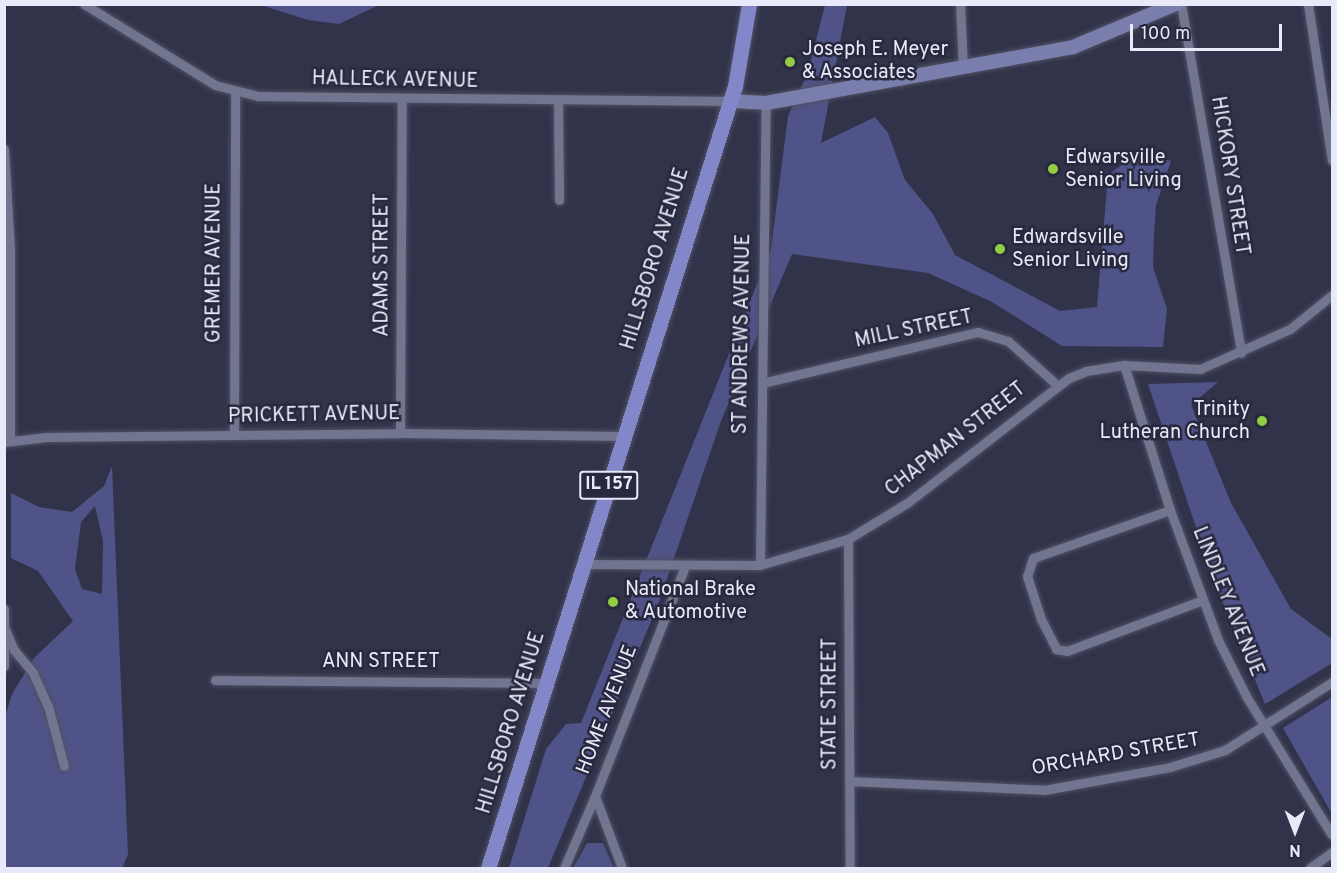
<!DOCTYPE html>
<html>
<head>
<meta charset="utf-8">
<style>
  body { margin:0 }
  #map { position:relative; width:1337px; height:873px; overflow:hidden; background:#31334a; font-family:Overpass,sans-serif }
  div>[style] { position:absolute }
  .green>* { inset:0; background:#505387 }
  .roads { filter:drop-shadow(0 0 2px #505164) drop-shadow(0 0 2px #505164) }
  .street>* { height:9px; margin:-4.5px; padding:0 4.5px; transform-origin:4.5px; border-radius:4.5px; background:#72758f }
  .secondary>* { height:14px; margin:-7px; padding:0 7px; transform-origin:7px; border-radius:7px; background:#7a7eac }
  .primary>* { height:15px; margin:-7.5px; padding:0 7.5px; transform-origin:7.5px; border-radius:7.5px; background:#8387c9 }
  .dots>* { width:16px; height:16px; translate:-50% -50%; box-sizing:border-box; border:3px solid #28293f; border-radius:50% }
  span { translate:-50% -50%; white-space:nowrap; text-align:center; line-height:1.15; -webkit-text-stroke:5px #28293f; paint-order:stroke }
  .shield-label span { padding:2px 4px; background:#28293f; border:2px solid; border-radius:4px; -webkit-text-stroke-width:0 }
  .shield-label { font-size:18px; color:#e8eaf9; font-weight:700 }
  .poi-label { font-size:20px; color:#e8eaf9 }
  .left { translate:0 -50%; text-align:left }
  .right { translate:-100% -50%; text-align:right }
  .street-label { font-size:20px; color:#e8eaf9 }
  .frame { position:absolute; inset:0; border:6px solid #e8eaf9; pointer-events:none }
  .north { position:absolute; left:1265px; top:801px; width:60px; height:60px; -webkit-text-stroke:4px #28293f; paint-order:stroke; rotate:180deg; font-size:16px; font-weight:700; line-height:24px; text-align:center; color:#e8eaf9 }
  .north::after { content:''; display:block; margin:auto; width:21px; height:27px; background:#e8eaf9; clip-path:polygon(50% 0,100% 100%,50% 72%,0 100%) }
  .scale { position:absolute; left:1130px; top:24px; width:152px; height:27px; box-sizing:border-box; border:3px solid #e8eaf9; border-top:0; padding-left:8px; font-size:18px; line-height:21px; white-space:nowrap; color:#e8eaf9; -webkit-text-stroke:4px #28293f; paint-order:stroke }
</style>
</head>
<body>
<div id="map">
  <div class="green">
    <div style="clip-path:polygon(261px 5px,379px 5px,339px 24px,308px 20px)"></div>
    <div style="clip-path:polygon(825px 5px,847px 5px,821px 143px,875px 117px,888px 133px,905px 180px,933px 214px,955px 255px,1060px 311px,1097px 307px,1108px 175px,1139px 152px,1171px 161px,1156px 205px,1154px 234px,1153px 267px,1167px 309px,1163px 347px,1062px 346px,992px 302px,928px 273px,792px 254px,721px 421px,659px 602px,548px 868px,509px 868px,546px 749px,566px 724px,581px 723px,771px 249px,788px 116px,807px 75px)"></div>
    <div style="clip-path:polygon(1218px 382px,1191px 405px,1231px 503px,1291px 609px,1332px 639px,1332px 663px,1265px 704px,1213px 578px,1148px 384px)"></div>
    <div style="clip-path:polygon(evenodd,112px 466px,128px 855px,122px 868px,5px 868px,4px 720px,12px 694px,34px 658px,73px 621px,38px 571px,11px 558px,11px 493px,39px 507px,72px 512px,104px 486px,112px 466px,95px 506px,103px 541px,102px 594px,82px 589px,75px 569px,81px 522px,95px 506px)"></div>
    <div style="clip-path:polygon(1332px 697px,1332px 814px,1283px 728px)"></div>
    <div style="clip-path:polygon(587px 843px,603px 843px,614px 868px,573px 868px)"></div>
  </div>
  <div class="roads">
    <div class="street">
      <div style="left:84px;top:4px;width:154px;rotate:31.7deg"></div>
      <div style="left:215px;top:85px;width:44px;rotate:14.3deg"></div>
      <div style="left:258px;top:96px;width:472px;rotate:0.6deg"></div>
      <div style="left:960px;top:4px;width:64px;rotate:87.3deg"></div>
      <div style="left:1181px;top:4px;width:354px;rotate:80.2deg"></div>
      <div style="left:1308px;top:4px;width:158px;rotate:81.3deg"></div>
      <div style="left:558px;top:101px;width:99px;rotate:89.4deg"></div>
      <div style="left:4px;top:149px;width:101px;rotate:86.6deg"></div>
      <div style="left:10px;top:250px;width:191px;rotate:90deg"></div>
      <div style="left:1124px;top:365px;width:152px;rotate:72.4deg"></div>
      <div style="left:1170px;top:510px;width:139px;rotate:69.7deg"></div>
      <div style="left:1218px;top:640px;width:63px;rotate:63.4deg"></div>
      <div style="left:1246px;top:696px;width:163px;rotate:58.3deg"></div>
      <div style="left:762px;top:383px;width:222px;rotate:-13.3deg"></div>
      <div style="left:978px;top:332px;width:31px;rotate:17deg"></div>
      <div style="left:1008px;top:341px;width:66px;rotate:41.9deg"></div>
      <div style="left:400px;top:433px;width:335px;rotate:-89.7deg"></div>
      <div style="left:234px;top:434px;width:342px;rotate:-89.8deg"></div>
      <div style="left:4px;top:442px;width:43px;rotate:-6.6deg"></div>
      <div style="left:47px;top:437px;width:353px;rotate:-0.6deg"></div>
      <div style="left:400px;top:433px;width:223px;rotate:0.8deg"></div>
      <div style="left:1170px;top:510px;width:145px;rotate:160.7deg"></div>
      <div style="left:1033px;top:558px;width:19px;rotate:108deg"></div>
      <div style="left:1027px;top:576px;width:45px;rotate:72deg"></div>
      <div style="left:1041px;top:619px;width:34px;rotate:63deg"></div>
      <div style="left:1056px;top:649px;width:11px;rotate:10deg"></div>
      <div style="left:1067px;top:651px;width:145px;rotate:-20.6deg"></div>
      <div style="left:848px;top:539px;width:329px;rotate:89.7deg"></div>
      <div style="left:584px;top:564px;width:176px;rotate:0.3deg"></div>
      <div style="left:760px;top:565px;width:92px;rotate:-16.5deg"></div>
      <div style="left:848px;top:539px;width:69px;rotate:-31.4deg"></div>
      <div style="left:907px;top:503px;width:205px;rotate:-37.7deg"></div>
      <div style="left:1069px;top:378px;width:18px;rotate:-22deg"></div>
      <div style="left:1086px;top:371px;width:38px;rotate:-9deg"></div>
      <div style="left:1124px;top:365px;width:76px;rotate:3deg"></div>
      <div style="left:1200px;top:369px;width:98px;rotate:-24deg"></div>
      <div style="left:1290px;top:329px;width:54px;rotate:-39deg"></div>
      <div style="left:760px;top:565px;width:462px;rotate:-89.3deg"></div>
      <div style="left:4px;top:609px;width:57px;rotate:90deg"></div>
      <div style="left:5px;top:629px;width:23px;rotate:67deg"></div>
      <div style="left:14px;top:650px;width:30px;rotate:50deg"></div>
      <div style="left:33px;top:673px;width:36px;rotate:66deg"></div>
      <div style="left:48px;top:706px;width:62px;rotate:75.1deg"></div>
      <div style="left:215px;top:680px;width:331px;rotate:0.5deg"></div>
      <div style="left:849px;top:781px;width:195px;rotate:2.6deg"></div>
      <div style="left:1044px;top:790px;width:128px;rotate:-10.3deg"></div>
      <div style="left:1170px;top:767px;width:58px;rotate:-17.2deg"></div>
      <div style="left:1225px;top:750px;width:127px;rotate:-32.4deg"></div>
      <div style="left:564px;top:868px;width:78px;rotate:-66.7deg"></div>
      <div style="left:622px;top:868px;width:77px;rotate:-110.6deg"></div>
      <div style="left:595px;top:796px;width:247px;rotate:-68.6deg"></div>
      <div style="left:1310px;top:868px;width:27px;rotate:-36deg"></div>
    </div>
    <div class="secondary">
      <div style="left:730px;top:101px;width:36px;rotate:3deg"></div>
      <div style="left:766px;top:103px;width:312px;rotate:-10.3deg"></div>
      <div style="left:1073px;top:47px;width:112px;rotate:-22.7deg"></div>
    </div>
    <div class="primary">
      <div style="left:488px;top:868px;width:820px;rotate:-72.47deg"></div>
      <div style="left:735px;top:86px;width:83px;rotate:-80.3deg"></div>
    </div>
  </div>
  <div class="dots">
    <div style="left:790px;top:62px;background:#90cd41"></div>
    <div style="left:1053px;top:169px;background:#90cd41"></div>
    <div style="left:1000px;top:249px;background:#90cd41"></div>
    <div style="left:1262px;top:421px;background:#90cd41"></div>
    <div style="left:613px;top:602px;background:#90cd41"></div>
  </div>
  <div class="shield-label">
    <span style="left:609px;top:485px">IL 157</span>
  </div>
  <div class="poi-label">
    <span class="left" style="left:802px;top:62px">Joseph E. Meyer<br>&amp; Associates</span>
    <span class="left" style="left:1065px;top:170px">Edwarsville<br>Senior Living</span>
    <span class="left" style="left:1012px;top:250px">Edwardsville<br>Senior Living</span>
    <span class="right" style="left:1250px;top:422px">Trinity<br>Lutheran Church</span>
    <span class="left" style="left:625px;top:602px">National Brake<br>&amp; Automotive</span>
  </div>
  <div class="street-label">
    <span style="left:395px;top:81px;rotate:1deg">HALLECK AVENUE</span>
    <span style="left:1229px;top:176px;rotate:81deg">HICKORY STREET</span>
    <span style="left:656px;top:259px;rotate:-73deg">HILLSBORO AVENUE</span>
    <span style="left:215px;top:263px;rotate:-90deg">GREMER AVENUE</span>
    <span style="left:383px;top:265px;rotate:-90deg">ADAMS STREET</span>
    <span style="left:914px;top:330px;rotate:-12deg">MILL STREET</span>
    <span style="left:743px;top:334px;rotate:-89deg">ST ANDREWS AVENUE</span>
    <span style="left:314px;top:416px;rotate:-1deg">PRICKETT AVENUE</span>
    <span style="left:956px;top:440px;rotate:-38deg">CHAPMAN STREET</span>
    <span style="left:1227px;top:602px;rotate:68deg">LINDLEY AVENUE</span>
    <span style="left:381px;top:662px">ANN STREET</span>
    <span style="left:831px;top:704px;rotate:-90deg">STATE STREET</span>
    <span style="left:608px;top:710px;rotate:-69deg">HOME AVENUE</span>
    <span style="left:512px;top:723px;rotate:-73deg">HILLSBORO AVENUE</span>
    <span style="left:1116px;top:755px;rotate:-10deg">ORCHARD STREET</span>
  </div>
  <div class="frame"></div>
  <div class="north">N</div>
  <div class="scale">100 m</div>
</div>
</body>
</html>
